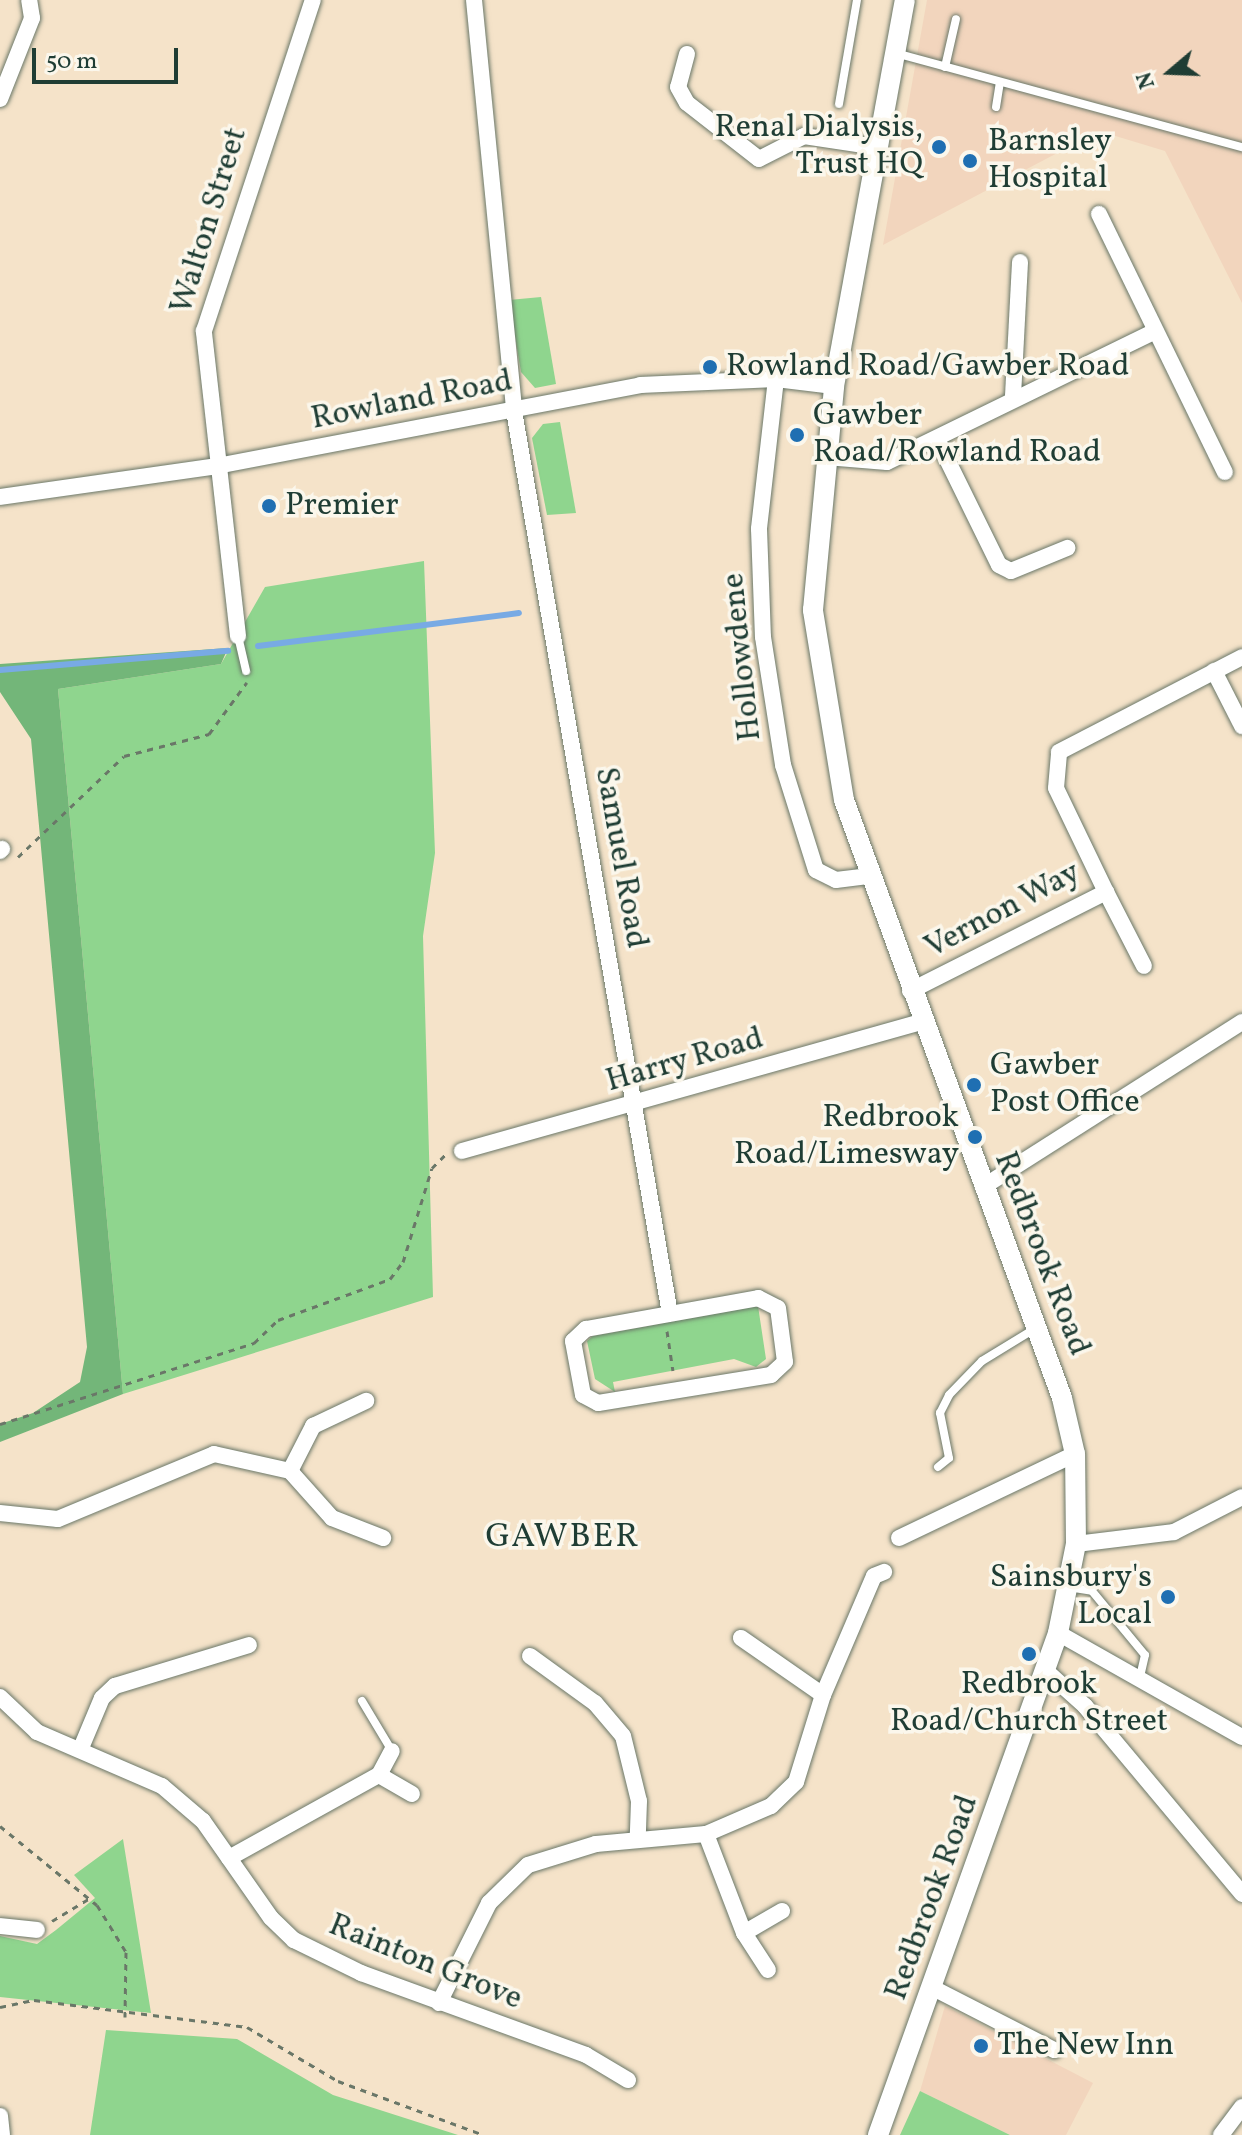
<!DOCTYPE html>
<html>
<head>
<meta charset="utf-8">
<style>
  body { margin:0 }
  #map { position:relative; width:1242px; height:2135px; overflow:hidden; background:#f5e3c9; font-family:Vollkorn,serif }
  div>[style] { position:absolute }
  .built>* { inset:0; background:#f2d5bd }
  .green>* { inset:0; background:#8fd58e }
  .forest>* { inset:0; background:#73b679 }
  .stream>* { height:6px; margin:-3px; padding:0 3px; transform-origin:3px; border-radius:3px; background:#78aae4 }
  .path>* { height:3px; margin-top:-1.5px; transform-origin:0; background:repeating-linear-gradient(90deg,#6a7768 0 6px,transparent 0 12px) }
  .roads { filter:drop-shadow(0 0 2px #6a7768) drop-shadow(0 0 2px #6a7768) }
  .service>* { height:8px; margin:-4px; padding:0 4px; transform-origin:4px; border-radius:4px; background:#fff }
  .minor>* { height:16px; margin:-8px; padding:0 8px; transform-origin:8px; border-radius:8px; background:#fff }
  .tertiary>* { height:20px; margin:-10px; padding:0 10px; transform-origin:10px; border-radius:10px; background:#fff }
  .dots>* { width:22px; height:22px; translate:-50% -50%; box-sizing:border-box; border:4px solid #fbf7ec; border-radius:50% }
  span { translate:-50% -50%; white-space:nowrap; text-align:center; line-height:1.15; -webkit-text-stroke:7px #fbf7ec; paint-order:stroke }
  .poi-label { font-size:32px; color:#1f3d34 }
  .right { translate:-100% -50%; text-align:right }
  .left { translate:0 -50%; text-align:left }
  .street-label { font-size:32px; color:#1f3d34 }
  .neighbourhood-label { font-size:34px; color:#1f3d34; letter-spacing:2px }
  .north { position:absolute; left:1130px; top:32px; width:80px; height:80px; -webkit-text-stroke:6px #fbf7ec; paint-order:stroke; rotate:251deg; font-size:22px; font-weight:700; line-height:32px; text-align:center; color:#1f3d34 }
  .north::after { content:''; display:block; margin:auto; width:28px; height:36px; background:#1f3d34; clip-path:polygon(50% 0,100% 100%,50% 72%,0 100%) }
  .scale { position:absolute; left:32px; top:48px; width:146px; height:36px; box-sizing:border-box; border:4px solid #1f3d34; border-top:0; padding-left:10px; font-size:24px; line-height:28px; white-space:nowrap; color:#1f3d34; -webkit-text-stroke:6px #fbf7ec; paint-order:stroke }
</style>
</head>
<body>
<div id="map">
  <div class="built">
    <div style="clip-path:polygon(927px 0,1242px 0,1242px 303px,1165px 151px,1099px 131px,883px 245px)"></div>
    <div style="clip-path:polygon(945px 2006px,1093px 2083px,1066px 2135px,1010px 2135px,920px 2091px)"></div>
  </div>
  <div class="green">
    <div style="clip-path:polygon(541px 297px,556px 384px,535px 388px,521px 372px,509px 300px)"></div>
    <div style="clip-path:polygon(560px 422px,576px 513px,547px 515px,532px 438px,543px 424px)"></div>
    <div style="clip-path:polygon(424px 561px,435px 853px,423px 936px,433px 1297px,123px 1394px,58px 689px,221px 664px,265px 587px)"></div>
    <div style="clip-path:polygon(758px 1306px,766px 1359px,756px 1367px,734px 1359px,613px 1382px,615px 1392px,595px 1379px,587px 1341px,593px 1336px)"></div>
    <div style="clip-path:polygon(123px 1839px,151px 2013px,0 1997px,0 1936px,37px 1944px,56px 1930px,95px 1898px,74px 1875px)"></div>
    <div style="clip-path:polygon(106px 2030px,237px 2039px,333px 2095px,458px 2135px,90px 2135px)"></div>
    <div style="clip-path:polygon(920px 2091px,1010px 2135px,900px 2135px)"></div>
  </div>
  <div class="forest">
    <div style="clip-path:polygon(228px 648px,221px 664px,58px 689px,123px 1394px,0 1442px,0 1424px,33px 1413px,80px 1382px,87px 1347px,31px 739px,0 692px,0 664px)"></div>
  </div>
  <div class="stream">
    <div style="left:258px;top:646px;width:263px;rotate:-7.2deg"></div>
    <div style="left:0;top:670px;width:229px;rotate:-4.8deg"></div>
  </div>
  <div class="path">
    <div style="left:18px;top:857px;width:146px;rotate:-43.6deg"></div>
    <div style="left:124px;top:756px;width:88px;rotate:-14.5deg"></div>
    <div style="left:209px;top:734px;width:64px;rotate:-53.8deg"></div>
    <div style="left:667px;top:1331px;width:40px;rotate:81.5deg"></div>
    <div style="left:0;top:1424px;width:267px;rotate:-17.7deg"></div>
    <div style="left:254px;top:1343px;width:33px;rotate:-44deg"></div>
    <div style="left:278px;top:1320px;width:119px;rotate:-20.1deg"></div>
    <div style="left:390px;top:1279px;width:21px;rotate:-53deg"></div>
    <div style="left:403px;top:1262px;width:98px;rotate:-72.9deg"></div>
    <div style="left:432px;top:1168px;width:21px;rotate:-45deg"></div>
    <div style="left:0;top:1826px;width:125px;rotate:39.2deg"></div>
    <div style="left:97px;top:1905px;width:55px;rotate:58.3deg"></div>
    <div style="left:126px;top:1952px;width:65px;rotate:90.9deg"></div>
    <div style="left:52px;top:1921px;width:44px;rotate:-31.2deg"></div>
    <div style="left:0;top:2007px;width:35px;rotate:-12deg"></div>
    <div style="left:34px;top:2000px;width:215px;rotate:7.2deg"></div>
    <div style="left:247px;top:2027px;width:106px;rotate:30.7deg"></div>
    <div style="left:338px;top:2081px;width:156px;rotate:20.3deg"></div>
  </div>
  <div class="roads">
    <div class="service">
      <div style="left:895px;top:53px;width:360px;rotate:15.2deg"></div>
      <div style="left:945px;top:67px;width:49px;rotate:-77.1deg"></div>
      <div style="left:839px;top:104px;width:106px;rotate:-80.2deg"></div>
      <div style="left:996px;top:107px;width:25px;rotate:-81deg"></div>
      <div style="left:238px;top:636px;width:36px;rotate:77deg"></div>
      <div style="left:938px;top:1467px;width:14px;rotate:-39deg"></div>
      <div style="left:949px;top:1458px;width:46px;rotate:-101.3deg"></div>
      <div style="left:940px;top:1413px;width:20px;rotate:-63deg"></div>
      <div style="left:949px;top:1395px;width:47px;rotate:-45.9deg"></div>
      <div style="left:982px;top:1361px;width:63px;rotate:-31.4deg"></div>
      <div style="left:1068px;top:1587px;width:24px;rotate:9deg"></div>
      <div style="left:1092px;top:1591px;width:83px;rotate:50.4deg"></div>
      <div style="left:1145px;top:1655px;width:27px;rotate:103deg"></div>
      <div style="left:362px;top:1701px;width:58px;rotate:59deg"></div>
    </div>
    <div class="minor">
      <div style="left:474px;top:0;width:413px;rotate:84.4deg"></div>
      <div style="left:514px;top:411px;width:916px;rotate:80.2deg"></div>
      <div style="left:687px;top:54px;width:34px;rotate:105deg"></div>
      <div style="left:678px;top:87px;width:18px;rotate:61deg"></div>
      <div style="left:687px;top:103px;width:91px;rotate:37.9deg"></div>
      <div style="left:759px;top:159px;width:51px;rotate:-27.1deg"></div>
      <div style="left:804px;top:136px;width:74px;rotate:8.6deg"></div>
      <div style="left:0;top:99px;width:87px;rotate:-68.4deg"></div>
      <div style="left:32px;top:18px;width:18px;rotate:-99deg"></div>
      <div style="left:1099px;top:214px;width:287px;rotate:64deg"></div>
      <div style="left:776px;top:379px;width:151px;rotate:96.5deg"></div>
      <div style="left:759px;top:529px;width:108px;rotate:87.9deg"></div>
      <div style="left:763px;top:637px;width:130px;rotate:81.1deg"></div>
      <div style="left:783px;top:765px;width:110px;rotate:72.6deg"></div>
      <div style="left:816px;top:870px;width:22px;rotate:27deg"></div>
      <div style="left:836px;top:880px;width:32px;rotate:-7deg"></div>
      <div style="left:1013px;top:396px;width:134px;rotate:-87deg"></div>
      <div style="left:937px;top:439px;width:140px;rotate:63.8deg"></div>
      <div style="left:999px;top:565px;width:13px;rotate:27deg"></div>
      <div style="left:1011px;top:571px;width:61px;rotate:-22.3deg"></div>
      <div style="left:826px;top:457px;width:61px;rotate:4.7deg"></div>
      <div style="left:887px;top:462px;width:297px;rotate:-26deg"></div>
      <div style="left:0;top:497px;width:219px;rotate:-8.1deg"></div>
      <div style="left:217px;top:466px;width:431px;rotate:-10.8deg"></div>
      <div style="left:640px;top:385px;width:136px;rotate:-2.5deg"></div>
      <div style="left:776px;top:379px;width:58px;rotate:6.9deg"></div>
      <div style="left:238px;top:636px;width:307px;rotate:-96.4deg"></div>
      <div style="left:204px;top:331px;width:348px;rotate:-71.8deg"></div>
      <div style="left:1214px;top:671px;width:62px;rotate:63deg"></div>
      <div style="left:0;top:851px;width:3px;rotate:-45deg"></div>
      <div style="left:1106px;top:892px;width:83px;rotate:62.8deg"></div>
      <div style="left:910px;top:991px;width:220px;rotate:-26.8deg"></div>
      <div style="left:1106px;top:892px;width:115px;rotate:-115.7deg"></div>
      <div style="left:1056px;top:788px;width:36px;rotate:-85deg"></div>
      <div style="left:1059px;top:752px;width:206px;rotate:-27.4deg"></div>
      <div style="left:462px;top:1151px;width:478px;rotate:-15.7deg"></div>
      <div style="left:983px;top:1187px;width:307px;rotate:-32.5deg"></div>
      <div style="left:758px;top:1298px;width:22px;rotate:27deg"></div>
      <div style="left:778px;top:1308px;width:54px;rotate:82.6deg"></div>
      <div style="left:785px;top:1362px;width:19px;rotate:137deg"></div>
      <div style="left:771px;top:1375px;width:175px;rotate:170.8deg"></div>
      <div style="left:598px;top:1403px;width:17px;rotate:-152deg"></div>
      <div style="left:583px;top:1395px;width:55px;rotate:-100.5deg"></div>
      <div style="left:573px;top:1341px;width:18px;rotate:-43deg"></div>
      <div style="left:586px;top:1329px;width:175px;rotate:-10.2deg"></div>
      <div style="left:290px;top:1471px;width:51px;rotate:-62.9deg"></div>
      <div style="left:313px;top:1426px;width:59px;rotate:-25.3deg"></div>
      <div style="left:0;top:1513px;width:58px;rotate:5.9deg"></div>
      <div style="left:58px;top:1519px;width:169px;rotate:-22.6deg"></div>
      <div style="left:214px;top:1454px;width:78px;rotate:12.6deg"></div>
      <div style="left:290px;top:1471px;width:63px;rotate:48.2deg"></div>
      <div style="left:332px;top:1518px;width:55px;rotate:21.4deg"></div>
      <div style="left:899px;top:1538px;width:195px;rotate:-25.5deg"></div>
      <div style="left:1076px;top:1544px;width:99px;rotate:-7deg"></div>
      <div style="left:1174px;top:1532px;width:76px;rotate:-27.2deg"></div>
      <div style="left:1058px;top:1633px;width:211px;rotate:29.5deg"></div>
      <div style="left:530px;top:1656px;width:80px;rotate:35.9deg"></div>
      <div style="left:595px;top:1703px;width:43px;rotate:49.7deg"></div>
      <div style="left:623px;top:1736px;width:67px;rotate:76.2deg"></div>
      <div style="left:639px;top:1801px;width:38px;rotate:92deg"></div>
      <div style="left:1045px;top:1670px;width:54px;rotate:42deg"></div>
      <div style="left:1085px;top:1706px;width:245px;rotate:50.1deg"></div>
      <div style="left:823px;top:1695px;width:129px;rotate:-66.8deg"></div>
      <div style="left:874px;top:1576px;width:11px;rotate:-22deg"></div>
      <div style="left:0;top:1697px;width:51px;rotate:43.4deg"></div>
      <div style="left:37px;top:1732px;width:136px;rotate:23.4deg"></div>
      <div style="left:162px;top:1786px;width:54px;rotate:40.5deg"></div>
      <div style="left:203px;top:1821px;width:118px;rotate:55deg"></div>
      <div style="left:271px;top:1918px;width:32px;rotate:44deg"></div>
      <div style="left:294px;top:1940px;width:75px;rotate:26.2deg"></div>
      <div style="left:361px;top:1973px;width:239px;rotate:20deg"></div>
      <div style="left:586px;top:2055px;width:49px;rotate:30.8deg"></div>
      <div style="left:81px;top:1748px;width:54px;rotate:-67.2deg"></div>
      <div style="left:102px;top:1698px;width:18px;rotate:-43deg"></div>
      <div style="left:115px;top:1686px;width:140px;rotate:-17deg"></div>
      <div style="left:379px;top:1775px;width:38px;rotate:30deg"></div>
      <div style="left:706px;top:1834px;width:106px;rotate:69deg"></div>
      <div style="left:744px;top:1933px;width:44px;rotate:-30.1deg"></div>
      <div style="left:229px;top:1858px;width:171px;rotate:-29deg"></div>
      <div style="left:379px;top:1775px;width:27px;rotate:-62deg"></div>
      <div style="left:0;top:1926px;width:37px;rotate:6deg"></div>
      <div style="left:744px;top:1933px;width:44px;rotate:57deg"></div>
      <div style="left:935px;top:1989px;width:134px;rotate:27.1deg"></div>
      <div style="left:439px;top:2003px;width:112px;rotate:-63.4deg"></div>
      <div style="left:489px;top:1903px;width:54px;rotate:-44.3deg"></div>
      <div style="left:528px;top:1865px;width:71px;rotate:-17.2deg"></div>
      <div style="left:596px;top:1844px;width:110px;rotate:-5.2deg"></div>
      <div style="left:706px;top:1834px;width:71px;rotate:-23.3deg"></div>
      <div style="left:771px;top:1806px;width:35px;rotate:-44deg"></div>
      <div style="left:796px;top:1782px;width:91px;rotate:-72.8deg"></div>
      <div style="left:823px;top:1695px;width:100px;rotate:-145.2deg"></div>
      <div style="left:0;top:2116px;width:19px;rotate:84deg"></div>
      <div style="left:1221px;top:2135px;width:35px;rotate:-53deg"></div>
    </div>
    <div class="tertiary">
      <div style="left:878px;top:2135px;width:533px;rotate:-70.27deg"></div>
      <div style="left:1058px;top:1633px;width:91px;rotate:-78.6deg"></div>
      <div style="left:1076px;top:1544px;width:90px;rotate:-90.6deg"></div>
      <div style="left:1075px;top:1454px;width:57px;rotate:-103.1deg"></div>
      <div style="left:1062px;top:1398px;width:636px;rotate:-110.03deg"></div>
      <div style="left:844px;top:800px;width:193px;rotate:-99.3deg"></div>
      <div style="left:813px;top:610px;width:225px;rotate:-84.6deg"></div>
      <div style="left:834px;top:386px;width:392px;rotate:-79.6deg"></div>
    </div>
  </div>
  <div class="dots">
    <div style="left:939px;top:147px;background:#1f6fb2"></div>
    <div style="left:970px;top:161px;background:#1f6fb2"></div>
    <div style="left:710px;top:367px;background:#1f6fb2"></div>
    <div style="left:797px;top:435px;background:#1f6fb2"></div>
    <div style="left:269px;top:506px;background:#1f6fb2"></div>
    <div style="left:974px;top:1085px;background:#1f6fb2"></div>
    <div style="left:975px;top:1137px;background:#1f6fb2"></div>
    <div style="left:1168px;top:1597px;background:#1f6fb2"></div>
    <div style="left:1029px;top:1654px;background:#1f6fb2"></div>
    <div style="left:981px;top:2046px;background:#1f6fb2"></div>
  </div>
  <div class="poi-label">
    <span class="right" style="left:923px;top:147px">Renal Dialysis,<br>Trust HQ</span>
    <span class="left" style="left:988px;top:161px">Barnsley<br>Hospital</span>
    <span class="left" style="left:726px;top:367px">Rowland Road/Gawber Road</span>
    <span class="left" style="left:813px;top:435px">Gawber<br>Road/Rowland Road</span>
    <span class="left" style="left:285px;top:506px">Premier</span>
    <span class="left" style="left:990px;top:1085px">Gawber<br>Post Office</span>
    <span class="right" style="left:959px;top:1137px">Redbrook<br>Road/Limesway</span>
    <span class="right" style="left:1152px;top:1597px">Sainsbury's<br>Local</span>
    <span style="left:1029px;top:1704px">Redbrook<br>Road/Church Street</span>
    <span class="left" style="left:997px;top:2046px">The New Inn</span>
  </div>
  <div class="street-label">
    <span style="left:210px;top:221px;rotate:-73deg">Walton Street</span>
    <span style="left:412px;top:401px;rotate:-11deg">Rowland Road</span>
    <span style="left:743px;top:657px;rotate:-96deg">Hollowdene</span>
    <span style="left:620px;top:858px;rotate:80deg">Samuel Road</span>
    <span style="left:1003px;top:911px;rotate:-28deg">Vernon Way</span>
    <span style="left:685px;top:1061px;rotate:-16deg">Harry Road</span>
    <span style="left:1041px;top:1254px;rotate:69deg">Redbrook Road</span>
    <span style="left:933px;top:1898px;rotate:-70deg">Redbrook Road</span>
    <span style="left:425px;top:1963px;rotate:22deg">Rainton Grove</span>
  </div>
  <div class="neighbourhood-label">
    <span style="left:563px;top:1538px">GAWBER</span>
  </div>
  <div class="north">N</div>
  <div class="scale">50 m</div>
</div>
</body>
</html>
